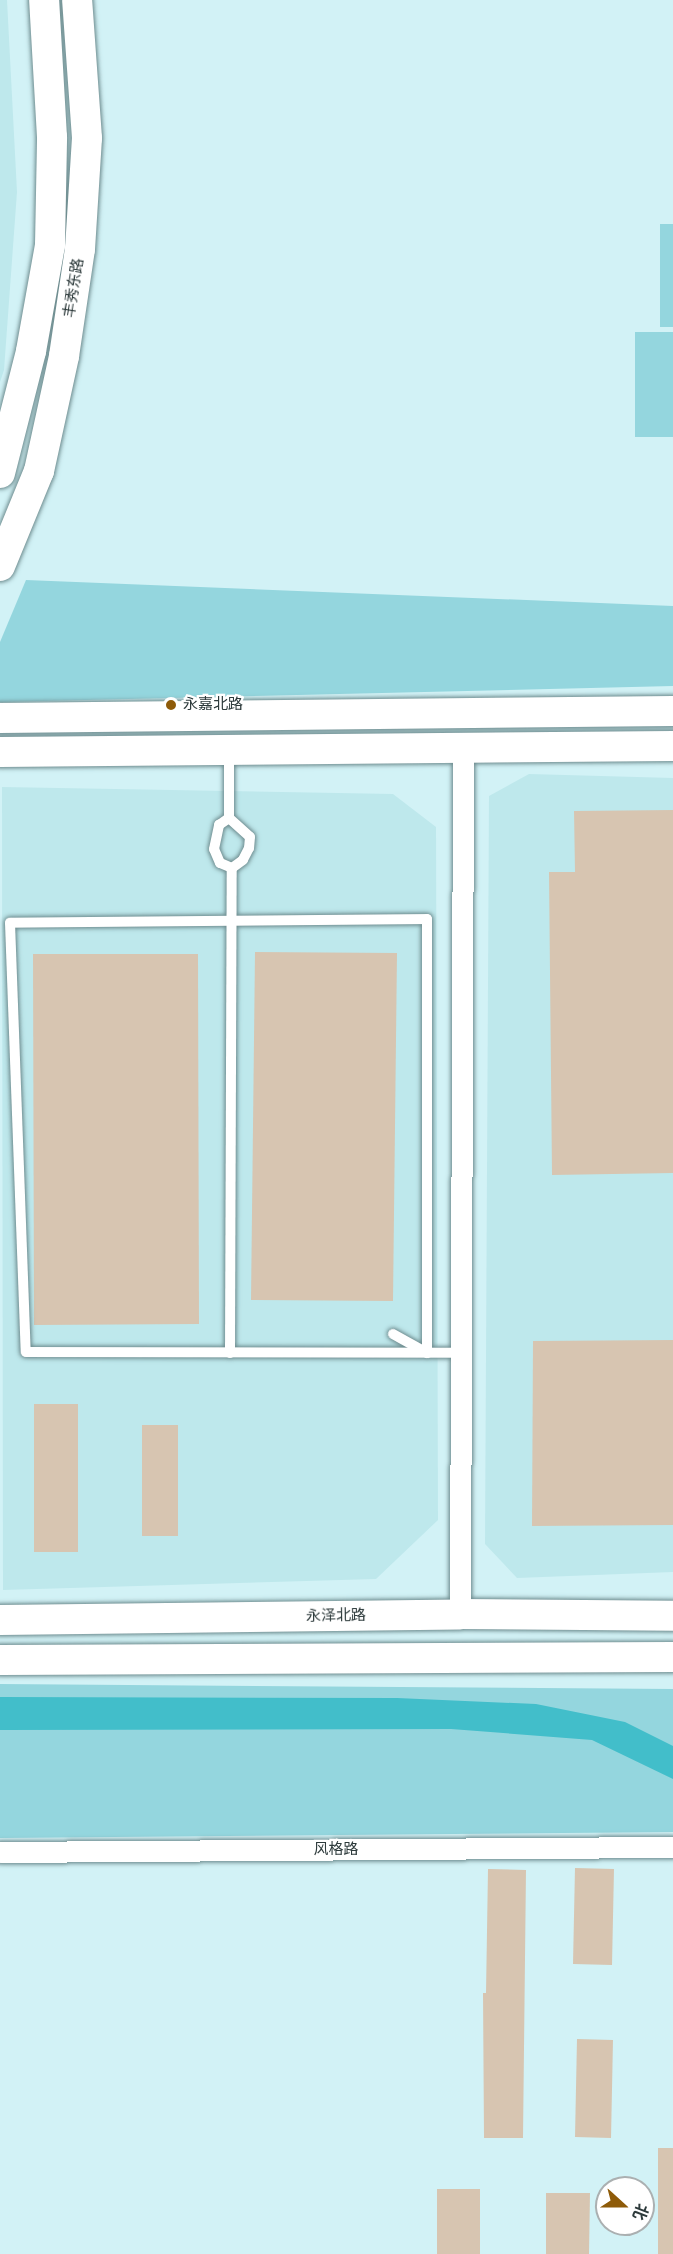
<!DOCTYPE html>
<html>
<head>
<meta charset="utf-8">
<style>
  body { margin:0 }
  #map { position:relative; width:673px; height:2254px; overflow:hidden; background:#d2f2f6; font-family:Roboto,"Noto Sans SC",sans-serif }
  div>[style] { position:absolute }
  .built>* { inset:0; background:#bee8ec }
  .green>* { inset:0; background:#94d6de }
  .water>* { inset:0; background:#42beca }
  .building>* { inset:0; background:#d7c5b1 }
  .roads { filter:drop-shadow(0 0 2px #6e8c8f) drop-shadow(0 0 2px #6e8c8f) }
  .lane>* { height:10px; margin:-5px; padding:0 5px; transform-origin:5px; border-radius:5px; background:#fff }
  .street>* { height:21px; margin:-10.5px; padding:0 10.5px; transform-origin:10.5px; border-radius:10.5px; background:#fff }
  .secondary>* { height:30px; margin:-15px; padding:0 15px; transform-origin:15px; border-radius:15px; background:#fff }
  .dots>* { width:16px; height:16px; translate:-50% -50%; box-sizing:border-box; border:3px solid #fff; border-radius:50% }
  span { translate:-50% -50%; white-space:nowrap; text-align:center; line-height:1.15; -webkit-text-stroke:4.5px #fff; paint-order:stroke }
  .street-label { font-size:15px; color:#2d3a3b }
  .poi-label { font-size:15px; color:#2d3a3b }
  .left { translate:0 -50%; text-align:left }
  .north { position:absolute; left:595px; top:2176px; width:60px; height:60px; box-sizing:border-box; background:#fff; border:2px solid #abb0b1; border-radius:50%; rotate:111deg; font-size:16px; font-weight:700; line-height:24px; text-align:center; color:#2d3a3b }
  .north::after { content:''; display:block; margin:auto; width:21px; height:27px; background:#8e5b09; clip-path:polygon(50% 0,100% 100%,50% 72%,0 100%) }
</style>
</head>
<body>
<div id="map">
  <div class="built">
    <div style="clip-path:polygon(0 0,7px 0,17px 192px,4px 370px,0 382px)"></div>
    <div style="clip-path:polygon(529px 774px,673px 778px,673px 1572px,517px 1578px,485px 1544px,489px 796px)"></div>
    <div style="clip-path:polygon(2px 787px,393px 794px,436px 827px,438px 1520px,376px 1579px,3px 1590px)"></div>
  </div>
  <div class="green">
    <div style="clip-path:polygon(660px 224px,673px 224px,673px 327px,660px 327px)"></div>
    <div style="clip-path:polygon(635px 332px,673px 332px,673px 437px,635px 437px)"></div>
    <div style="clip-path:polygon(26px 580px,673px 606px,673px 686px,0 702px,0 642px)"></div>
    <div style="clip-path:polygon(0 1684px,673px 1689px,673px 1832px,0 1838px)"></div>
  </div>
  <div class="water">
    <div style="clip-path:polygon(0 1697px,397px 1698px,536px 1704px,625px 1722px,673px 1746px,673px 1779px,592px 1740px,451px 1729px,0 1730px)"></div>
  </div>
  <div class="building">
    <div style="clip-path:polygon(673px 810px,673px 1173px,552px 1175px,549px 872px,575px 872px,574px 811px)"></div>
    <div style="clip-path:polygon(255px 952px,397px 953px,393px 1301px,251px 1300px)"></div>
    <div style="clip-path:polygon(33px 954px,198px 954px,199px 1324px,34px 1325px)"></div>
    <div style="clip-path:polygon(673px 1340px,673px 1525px,532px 1526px,533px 1341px)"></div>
    <div style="clip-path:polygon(34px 1404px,78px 1404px,78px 1552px,34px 1552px)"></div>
    <div style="clip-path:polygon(142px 1425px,178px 1425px,178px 1536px,142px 1536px)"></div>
    <div style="clip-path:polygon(575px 1868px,614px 1869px,612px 1965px,573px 1964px)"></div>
    <div style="clip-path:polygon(488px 1869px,526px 1870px,523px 2138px,484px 2138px,483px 1993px,486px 1993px)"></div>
    <div style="clip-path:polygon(577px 2039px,613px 2040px,611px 2138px,575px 2137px)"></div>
    <div style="clip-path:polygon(658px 2148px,673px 2148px,673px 2254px,658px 2254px)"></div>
    <div style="clip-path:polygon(437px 2189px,480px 2189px,480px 2254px,437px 2254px)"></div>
    <div style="clip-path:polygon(546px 2193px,590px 2193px,589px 2254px,546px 2254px)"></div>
  </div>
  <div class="roads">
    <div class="lane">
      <div style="left:229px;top:818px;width:28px;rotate:42deg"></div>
      <div style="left:250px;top:837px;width:11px;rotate:95deg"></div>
      <div style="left:249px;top:848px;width:13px;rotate:117deg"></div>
      <div style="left:243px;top:860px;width:14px;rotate:144deg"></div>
      <div style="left:232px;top:868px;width:13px;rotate:-157deg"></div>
      <div style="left:220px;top:863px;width:15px;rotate:-113deg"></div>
      <div style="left:214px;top:849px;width:25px;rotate:-78deg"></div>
      <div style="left:219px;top:825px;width:12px;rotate:-35deg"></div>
      <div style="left:229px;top:818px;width:66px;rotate:-90deg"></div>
      <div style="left:393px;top:1334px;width:39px;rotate:29deg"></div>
      <div style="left:427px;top:1353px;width:434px;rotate:-90deg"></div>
      <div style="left:427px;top:919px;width:417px;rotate:179.5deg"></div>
      <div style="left:10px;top:923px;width:429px;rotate:87.9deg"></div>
      <div style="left:26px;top:1352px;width:434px;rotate:0.1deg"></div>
      <div style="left:230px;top:1353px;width:485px;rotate:-89.8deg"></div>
    </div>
    <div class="street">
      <div style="left:460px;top:1614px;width:865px;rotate:-89.8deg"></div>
      <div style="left:0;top:1852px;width:673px;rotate:-0.43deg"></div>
    </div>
    <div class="secondary">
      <div style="left:0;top:473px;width:126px;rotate:-75.7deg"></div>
      <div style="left:31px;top:351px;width:108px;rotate:-79.8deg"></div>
      <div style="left:50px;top:245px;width:108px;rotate:-88.9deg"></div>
      <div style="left:52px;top:137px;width:137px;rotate:-93.3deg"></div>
      <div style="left:0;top:566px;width:103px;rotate:-67.7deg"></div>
      <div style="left:39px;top:471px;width:118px;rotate:-77.7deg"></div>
      <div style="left:64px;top:356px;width:108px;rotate:-81.5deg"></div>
      <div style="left:80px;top:249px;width:111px;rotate:-86.4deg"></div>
      <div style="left:87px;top:138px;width:138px;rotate:-94.1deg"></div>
      <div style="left:0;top:718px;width:673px;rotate:-0.6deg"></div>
      <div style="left:0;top:752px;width:673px;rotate:-0.51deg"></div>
      <div style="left:0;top:1620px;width:460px;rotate:-0.7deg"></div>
      <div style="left:460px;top:1614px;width:213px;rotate:0.5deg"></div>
      <div style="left:0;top:1660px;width:673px;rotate:-0.26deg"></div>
    </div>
  </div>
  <div class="dots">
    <div style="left:171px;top:705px;background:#8e5b09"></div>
  </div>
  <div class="street-label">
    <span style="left:74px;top:288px;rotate:-81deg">丰秀东路</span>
    <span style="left:336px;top:1616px;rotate:-1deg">永泽北路</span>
    <span style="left:336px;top:1850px">风格路</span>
  </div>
  <div class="poi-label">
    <span class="left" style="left:183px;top:705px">永嘉北路</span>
  </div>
  <div class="north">北</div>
</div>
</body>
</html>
